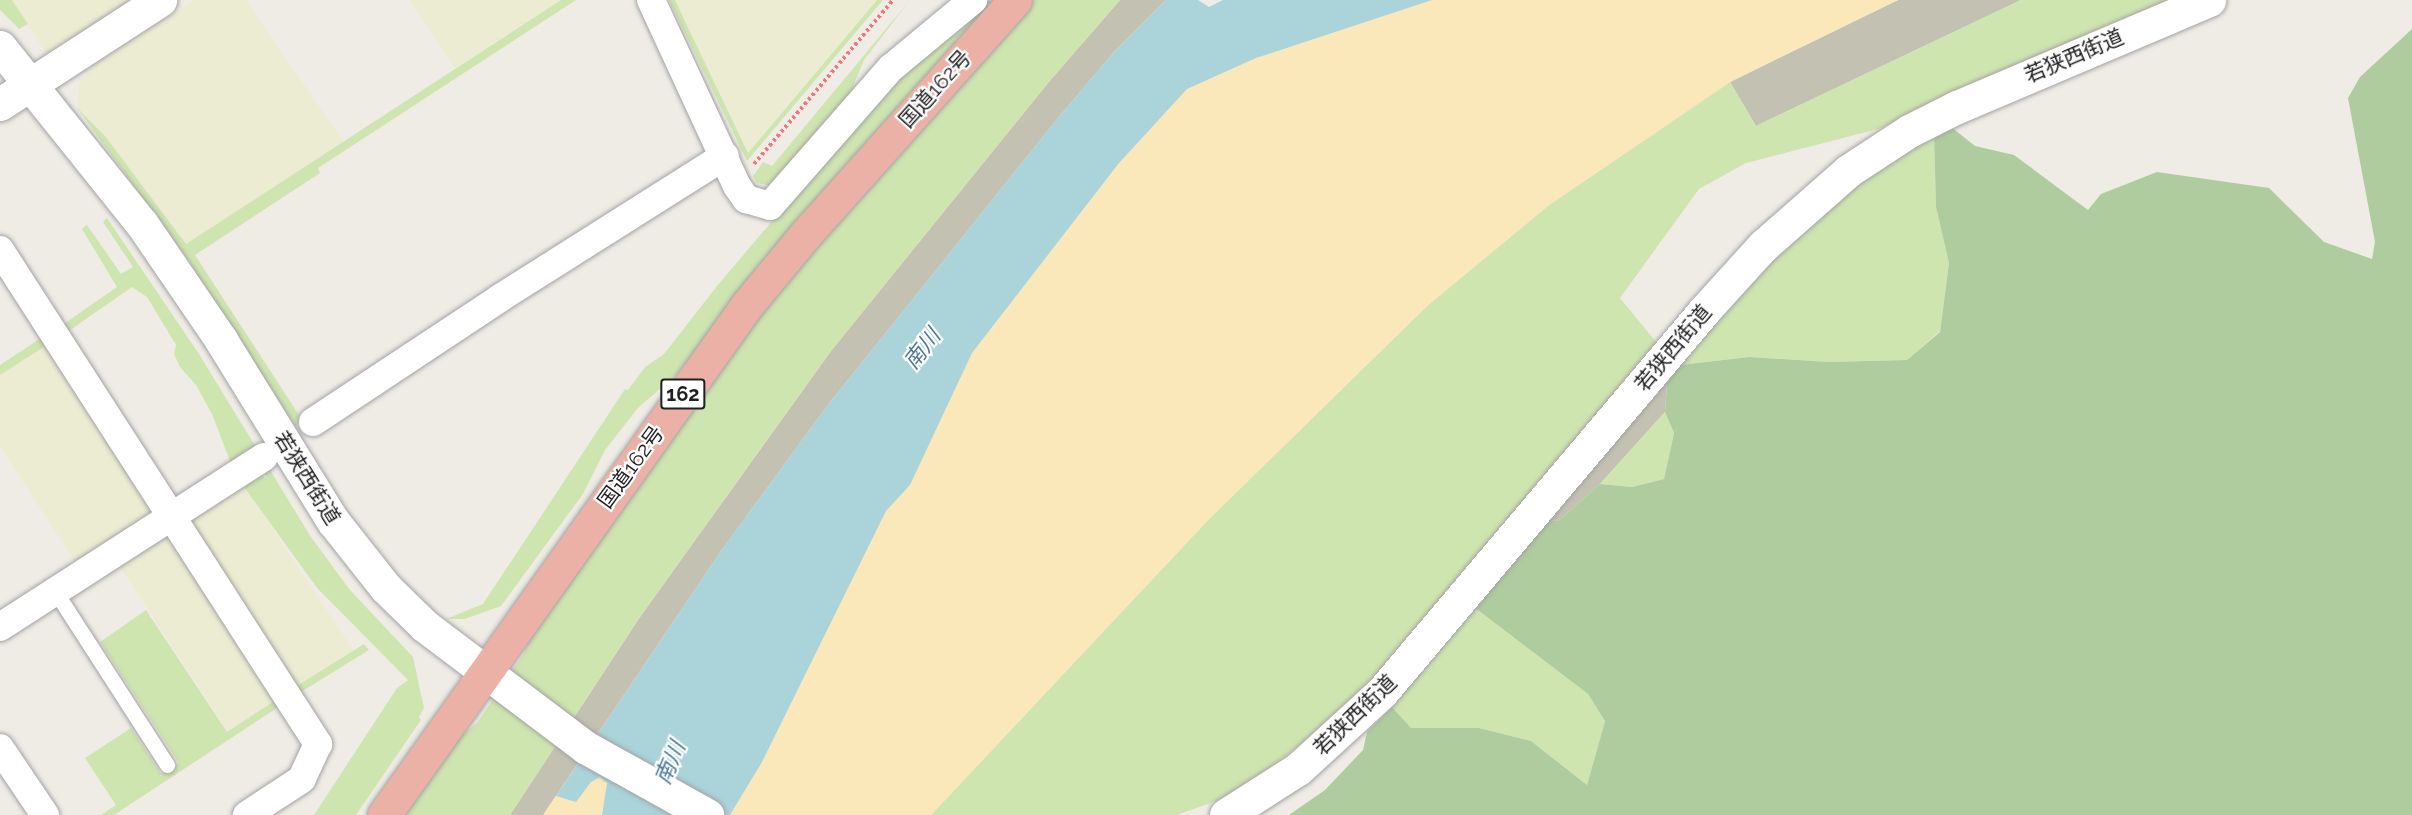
<!DOCTYPE html>
<html>
<head>
<meta charset="utf-8">
<style>
  body { margin:0 }
  #map { position:relative; width:2412px; height:815px; overflow:hidden; background:#efece6; font-family:Raleway,"Noto Sans JP",sans-serif }
  div>[style] { position:absolute }
  .construction>* { inset:0; background:#c3c2b2 }
  .farmland>* { inset:0; background:#ececd3 }
  .grass>* { inset:0; background:#cfe5b0 }
  .forest>* { inset:0; background:#afcc9e }
  .sand>* { inset:0; background:#fae8ba }
  .water>* { inset:0; background:#aad3da }
  .path>* { height:4px; margin-top:-2px; transform-origin:0; background:repeating-linear-gradient(90deg,#f07977 0 3px,transparent 0 6px) }
  .roads { filter:drop-shadow(0 0 2px #a3a3a3) drop-shadow(0 0 2px #a3a3a3) }
  .service>* { height:15px; margin:-7.5px; padding:0 7.5px; transform-origin:7.5px; border-radius:7.5px; background:#fff }
  .minor>* { height:28px; margin:-14px; padding:0 14px; transform-origin:14px; border-radius:14px; background:#fff }
  .tertiary>* { height:33px; margin:-16.5px; padding:0 16.5px; transform-origin:16.5px; border-radius:16.5px; background:#fff }
  .trunk>* { height:33px; margin:-16.5px; padding:0 16.5px; transform-origin:16.5px; border-radius:16.5px; background:#ebb0a6 }
  span { translate:-50% -50%; white-space:nowrap; text-align:center; line-height:1.15; -webkit-text-stroke:4.5px #fff; paint-order:stroke }
  .shield-label span { padding:2px 4px; background:#fff; border:2px solid; border-radius:4px; -webkit-text-stroke-width:0 }
  .shield-label { font-size:20px; color:#1f1f1f; font-weight:700 }
  .street-label { font-size:21px; color:#1f1f1f }
  .water-label { font-size:22px; color:#4c7899; font-style:italic }
</style>
</head>
<body>
<div id="map">
  <div class="construction">
    <div style="clip-path:polygon(1120px 0,1166px 0,1113px 53px,1058px 118px,827px 406px,721px 551px,543px 815px,510px 815px,640px 617px,831px 351px,1048px 83px)"></div>
    <div style="clip-path:polygon(1898px 0,2021px 0,1756px 126px,1730px 82px)"></div>
    <div style="clip-path:polygon(1667px 382px,1665px 412px,1600px 484px,1558px 521px,1550px 520px)"></div>
  </div>
  <div class="farmland">
    <div style="clip-path:polygon(12px 0,131px 0,47px 55px)"></div>
    <div style="clip-path:polygon(194px 0,246px 0,343px 141px,186px 244px,106px 137px,77px 108px,80px 80px,89px 74px,87px 69px)"></div>
    <div style="clip-path:polygon(409px 0,561px 0,455px 68px)"></div>
    <div style="clip-path:polygon(675px 0,877px 0,748px 153px)"></div>
    <div style="clip-path:polygon(52px 342px,161px 508px,76px 563px,0 447px,0 375px)"></div>
    <div style="clip-path:polygon(244px 486px,354px 651px,292px 689px,186px 519px)"></div>
    <div style="clip-path:polygon(172px 528px,282px 696px,228px 732px,118px 564px)"></div>
  </div>
  <div class="grass">
    <div style="clip-path:polygon(0 0,12px 0,28px 24px,19px 29px,0 10px)"></div>
    <div style="clip-path:polygon(561px 0,576px 0,318px 168px,320px 173px,195px 255px,303px 421px,295px 426px,189px 261px,77px 108px,106px 137px,186px 244px)"></div>
    <div style="clip-path:polygon(669px 0,675px 0,748px 153px,877px 0,883px 0,747px 161px)"></div>
    <div style="clip-path:polygon(910px 0,864px 60px,845px 106px,772px 186px,757px 183px,753px 176px,763px 162px,772px 166px)"></div>
    <div style="clip-path:polygon(985px 0,999px 0,737px 299px,676px 375px,638px 408px,605px 450px,583px 494px,501px 606px,465px 619px,446px 619px,483px 604px,625px 389px,628px 390px,645px 367px,664px 354px,717px 286px,901px 69px)"></div>
    <div style="clip-path:polygon(1031px 0,1120px 0,1048px 83px,831px 351px,640px 617px,510px 815px,402px 815px,456px 739px,477px 723px,523px 655px,533px 632px,756px 315px)"></div>
    <div style="clip-path:polygon(2021px 0,2181px 0,1944px 97px,1882px 128px,1746px 163px,1699px 189px,1620px 298px,1657px 343px,1355px 700px,1318px 732px,1257px 777px,1216px 801px,1177px 815px,931px 815px,1209px 519px,1427px 306px,1549px 205px,1730px 82px,1756px 126px)"></div>
    <div style="clip-path:polygon(1934px 135px,1936px 207px,1949px 263px,1940px 331px,1907px 360px,1829px 362px,1749px 357px,1680px 365px,1773px 258px,1861px 180px)"></div>
    <div style="clip-path:polygon(107px 218px,199px 354px,311px 537px,350px 590px,413px 657px,424px 708px,419px 717px,421px 720px,356px 815px,314px 815px,397px 688px,408px 680px,317px 588px,244px 487px,259px 475px,267px 478px,252px 453px,232px 466px,212px 414px,196px 385px,180px 367px,174px 354px,176px 345px,147px 297px,132px 287px,63px 335px,58px 328px,117px 287px,82px 229px,87px 225px,121px 274px,133px 267px,103px 222px)"></div>
    <div style="clip-path:polygon(47px 334px,52px 342px,0 375px,0 365px)"></div>
    <div style="clip-path:polygon(1665px 412px,1674px 433px,1664px 479px,1632px 487px,1600px 484px)"></div>
    <div style="clip-path:polygon(1474px 607px,1588px 694px,1605px 721px,1587px 785px,1531px 741px,1479px 728px,1411px 728px,1392px 707px)"></div>
    <div style="clip-path:polygon(146px 610px,227px 732px,282px 696px,286px 702px,114px 815px,101px 815px,116px 805px,85px 758px,131px 728px,161px 774px,179px 763px,100px 642px)"></div>
    <div style="clip-path:polygon(364px 644px,369px 650px,296px 695px,292px 689px)"></div>
  </div>
  <div class="forest">
    <div style="clip-path:polygon(2412px 29px,2412px 815px,1289px 815px,1325px 790px,1363px 750px,1367px 732px,1392px 707px,1411px 728px,1479px 728px,1531px 741px,1587px 785px,1605px 721px,1588px 694px,1474px 607px,1550px 520px,1558px 521px,1600px 484px,1632px 487px,1664px 479px,1674px 433px,1665px 412px,1667px 382px,1680px 365px,1749px 357px,1829px 362px,1907px 360px,1940px 332px,1949px 263px,1936px 207px,1934px 135px,1951px 127px,1975px 146px,2014px 155px,2088px 210px,2101px 194px,2157px 172px,2269px 188px,2324px 242px,2372px 259px,2375px 242px,2348px 98px,2360px 77px)"></div>
  </div>
  <div class="sand">
    <div style="clip-path:polygon(1432px 0,1898px 0,1730px 82px,1549px 205px,1427px 306px,1209px 519px,931px 815px,730px 815px,762px 762px,886px 511px,910px 485px,972px 353px,1119px 163px,1187px 89px,1256px 58px)"></div>
    <div style="clip-path:polygon(600px 777px,607px 783px,602px 815px,543px 815px,556px 796px,576px 802px,591px 782px)"></div>
  </div>
  <div class="water">
    <div style="clip-path:polygon(1166px 0,1198px 0,1209px 7px,1223px 0,1432px 0,1256px 58px,1187px 89px,1119px 163px,972px 353px,910px 485px,886px 511px,762px 762px,730px 815px,602px 815px,607px 783px,600px 777px,591px 782px,576px 802px,556px 796px,721px 551px,827px 406px,1058px 118px,1113px 53px)"></div>
  </div>
  <div class="path">
    <div style="left:754px;top:164px;width:215px;rotate:-49.7deg"></div>
  </div>
  <div class="roads">
    <div class="service">
      <div style="left:55px;top:591px;width:207px;rotate:57.2deg"></div>
    </div>
    <div class="minor">
      <div style="left:651px;top:0;width:205px;rotate:65.2deg"></div>
      <div style="left:737px;top:186px;width:16px;rotate:55deg"></div>
      <div style="left:746px;top:199px;width:25px;rotate:16deg"></div>
      <div style="left:770px;top:206px;width:184px;rotate:-48.8deg"></div>
      <div style="left:891px;top:68px;width:107px;rotate:-39.7deg"></div>
      <div style="left:0;top:250px;width:588px;rotate:57.23deg"></div>
      <div style="left:318px;top:744px;width:38px;rotate:115deg"></div>
      <div style="left:302px;top:779px;width:66px;rotate:146.8deg"></div>
      <div style="left:313px;top:422px;width:224px;rotate:-33.5deg"></div>
      <div style="left:500px;top:298px;width:266px;rotate:-32.3deg"></div>
      <div style="left:0;top:627px;width:314px;rotate:-32.8deg"></div>
      <div style="left:0;top:748px;width:81px;rotate:56.1deg"></div>
    </div>
    <div class="tertiary">
      <div style="left:0;top:47px;width:227px;rotate:51.3deg"></div>
      <div style="left:142px;top:224px;width:140px;rotate:55.7deg"></div>
      <div style="left:221px;top:340px;width:213px;rotate:58.3deg"></div>
      <div style="left:333px;top:521px;width:85px;rotate:51.7deg"></div>
      <div style="left:386px;top:588px;width:54px;rotate:44.3deg"></div>
      <div style="left:425px;top:626px;width:201px;rotate:37.1deg"></div>
      <div style="left:585px;top:747px;width:140px;rotate:29.1deg"></div>
      <div style="left:0;top:104px;width:191px;rotate:-33deg"></div>
      <div style="left:1226px;top:815px;width:85px;rotate:-32.6deg"></div>
      <div style="left:1298px;top:769px;width:114px;rotate:-42.5deg"></div>
      <div style="left:1382px;top:692px;width:496px;rotate:-49.8deg"></div>
      <div style="left:1702px;top:313px;width:91px;rotate:-47.7deg"></div>
      <div style="left:1763px;top:246px;width:113px;rotate:-41.4deg"></div>
      <div style="left:1848px;top:171px;width:73px;rotate:-33.3deg"></div>
      <div style="left:1909px;top:131px;width:54px;rotate:-26.6deg"></div>
      <div style="left:1957px;top:107px;width:274px;rotate:-23deg"></div>
    </div>
    <div class="trunk">
      <div style="left:384px;top:815px;width:626px;rotate:-54.56deg"></div>
      <div style="left:747px;top:305px;width:91px;rotate:-50.4deg"></div>
      <div style="left:805px;top:235px;width:315px;rotate:-48.2deg"></div>
    </div>
  </div>
  <div class="shield-label">
    <span style="left:683px;top:394px">162</span>
  </div>
  <div class="street-label">
    <span style="left:2074px;top:56px;rotate:-23deg">若狭西街道</span>
    <span style="left:935px;top:89px;rotate:-48deg">国道162号</span>
    <span style="left:1673px;top:348px;rotate:-50deg">若狭西街道</span>
    <span style="left:631px;top:467px;rotate:-54deg">国道162号</span>
    <span style="left:307px;top:478px;rotate:58deg">若狭西街道</span>
    <span style="left:1355px;top:715px;rotate:-44deg">若狭西街道</span>
  </div>
  <div class="water-label">
    <span style="left:922px;top:349px;rotate:-52deg">南川</span>
    <span style="left:670px;top:763px;rotate:-67deg">南川</span>
  </div>
</div>
</body>
</html>
